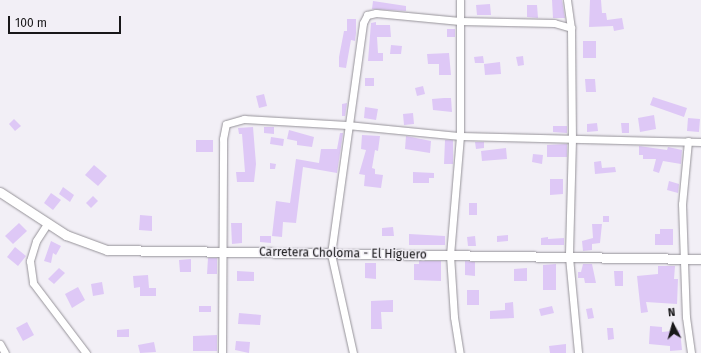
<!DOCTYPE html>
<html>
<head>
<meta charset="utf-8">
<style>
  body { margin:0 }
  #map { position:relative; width:701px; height:353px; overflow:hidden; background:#f2eff6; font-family:"Fira Sans",sans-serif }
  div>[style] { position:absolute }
  .building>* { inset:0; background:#dec8f6 }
  .roads { filter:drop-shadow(0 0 1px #969399) drop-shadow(0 0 1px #969399) }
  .minor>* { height:7px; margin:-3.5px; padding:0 3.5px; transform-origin:3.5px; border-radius:3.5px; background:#fff }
  .tertiary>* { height:9px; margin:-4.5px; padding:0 4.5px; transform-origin:4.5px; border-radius:4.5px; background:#fff }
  span { translate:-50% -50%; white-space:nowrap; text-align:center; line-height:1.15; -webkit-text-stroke:3px #f2eff6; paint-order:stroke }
  .street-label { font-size:12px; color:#181719 }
  .north { position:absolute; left:653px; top:305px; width:40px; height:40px; -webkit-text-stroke:3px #f2eff6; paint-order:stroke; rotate:354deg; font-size:11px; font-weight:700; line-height:16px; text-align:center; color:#181719 }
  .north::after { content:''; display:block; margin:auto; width:14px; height:18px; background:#181719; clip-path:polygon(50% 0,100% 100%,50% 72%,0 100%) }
  .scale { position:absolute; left:8px; top:16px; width:113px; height:18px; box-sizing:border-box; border:2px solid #181719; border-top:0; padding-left:5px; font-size:12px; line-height:14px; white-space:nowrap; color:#181719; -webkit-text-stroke:3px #f2eff6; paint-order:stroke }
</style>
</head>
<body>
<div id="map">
  <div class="building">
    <div style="clip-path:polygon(552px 0,562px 0,565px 18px,553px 18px)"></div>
    <div style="clip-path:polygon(590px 0,601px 0,602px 13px,606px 13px,607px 20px,622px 18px,624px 29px,614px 31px,613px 26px,589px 27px)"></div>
    <div style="clip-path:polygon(373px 1px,406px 6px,406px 11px,372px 9px)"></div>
    <div style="clip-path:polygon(490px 4px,491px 15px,477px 15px,476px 5px)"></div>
    <div style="clip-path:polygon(527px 5px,537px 5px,538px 18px,527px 17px)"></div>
    <div style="clip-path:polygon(347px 19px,356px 19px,356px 33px,355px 41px,351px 40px,346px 68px,339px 67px,339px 57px,344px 31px,347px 31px)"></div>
    <div style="clip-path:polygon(376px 22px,376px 25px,390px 25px,391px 37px,377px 37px,378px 53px,383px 53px,383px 61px,368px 61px,371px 23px)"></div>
    <div style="clip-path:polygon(447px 29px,455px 29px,455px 37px,447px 37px)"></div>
    <div style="clip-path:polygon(583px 41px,596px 41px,596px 58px,583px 58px)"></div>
    <div style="clip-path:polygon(391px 45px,402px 46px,401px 54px,390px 54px)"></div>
    <div style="clip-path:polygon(449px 53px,451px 75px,439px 75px,439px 64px,428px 64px,427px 54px)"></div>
    <div style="clip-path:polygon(483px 56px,484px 63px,475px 63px,474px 57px)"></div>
    <div style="clip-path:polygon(523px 56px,524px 65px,518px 66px,516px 57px)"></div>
    <div style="clip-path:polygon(500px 62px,501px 74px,485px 75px,484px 64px)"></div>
    <div style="clip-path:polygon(365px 78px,374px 78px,374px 86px,365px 86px)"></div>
    <div style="clip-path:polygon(585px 79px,595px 79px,596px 92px,586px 92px)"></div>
    <div style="clip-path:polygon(423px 86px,425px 94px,417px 96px,415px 88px)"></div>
    <div style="clip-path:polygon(264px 94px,267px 106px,259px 108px,256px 96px)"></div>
    <div style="clip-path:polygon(653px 97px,687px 108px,684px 117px,650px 105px)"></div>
    <div style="clip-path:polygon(444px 98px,451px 98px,452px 112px,433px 110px,432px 99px)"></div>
    <div style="clip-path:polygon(347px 103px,345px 116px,342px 116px,342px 104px)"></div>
    <div style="clip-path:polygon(365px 107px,378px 109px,376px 120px,364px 118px)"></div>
    <div style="clip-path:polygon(413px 113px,414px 124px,404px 125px,403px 114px)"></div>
    <div style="clip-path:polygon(654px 115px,656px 129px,640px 132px,638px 118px)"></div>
    <div style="clip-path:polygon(688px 118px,700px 119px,699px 132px,687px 131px)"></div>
    <div style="clip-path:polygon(14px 119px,21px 126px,15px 131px,9px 124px)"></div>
    <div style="clip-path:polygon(597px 123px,598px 131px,587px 132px,587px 124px)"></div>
    <div style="clip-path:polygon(621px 123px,629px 123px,629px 133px,622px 133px)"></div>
    <div style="clip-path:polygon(553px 126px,567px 126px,567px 133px,553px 132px)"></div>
    <div style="clip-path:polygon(253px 127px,256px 164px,254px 182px,237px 182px,236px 172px,245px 172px,242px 134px,239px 134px,238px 128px)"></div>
    <div style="clip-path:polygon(264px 127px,274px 127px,274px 134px,264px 133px)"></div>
    <div style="clip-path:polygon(289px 130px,314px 137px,312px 147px,297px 145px,297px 141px,287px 139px)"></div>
    <div style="clip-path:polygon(340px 133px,343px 133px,337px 173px,303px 167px,296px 223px,283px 222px,282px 237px,272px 236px,276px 201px,290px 203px,296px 159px,319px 163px,321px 149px,337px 149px)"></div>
    <div style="clip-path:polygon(362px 135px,380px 136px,378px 151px,375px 150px,372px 168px,375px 169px,375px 174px,383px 175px,381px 188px,364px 186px,365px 175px,359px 174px,366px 150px,361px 149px)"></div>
    <div style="clip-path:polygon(406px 136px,431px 141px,430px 153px,405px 149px)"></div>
    <div style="clip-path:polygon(271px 137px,284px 139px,283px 146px,270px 144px)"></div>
    <div style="clip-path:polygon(196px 140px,213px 140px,213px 152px,196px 152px)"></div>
    <div style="clip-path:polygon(445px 140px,453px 140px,453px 164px,444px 164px)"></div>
    <div style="clip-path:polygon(475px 142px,484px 142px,484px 148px,476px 149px)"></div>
    <div style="clip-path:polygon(567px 144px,567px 157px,547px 157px,547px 145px)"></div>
    <div style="clip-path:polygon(639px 146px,667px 150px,668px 147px,682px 150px,681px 164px,663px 161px,659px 173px,653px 171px,656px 159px,643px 159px,643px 155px,639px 155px)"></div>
    <div style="clip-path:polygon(506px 148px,507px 159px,482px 161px,481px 151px)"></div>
    <div style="clip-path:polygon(533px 154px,543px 155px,542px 164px,532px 162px)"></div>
    <div style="clip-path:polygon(601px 161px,602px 168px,615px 167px,616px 172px,595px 174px,594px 162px)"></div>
    <div style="clip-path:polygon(270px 163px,276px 164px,275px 169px,270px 169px)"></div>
    <div style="clip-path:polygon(94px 165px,107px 176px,98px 186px,85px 175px)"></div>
    <div style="clip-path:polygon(413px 172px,434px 173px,434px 178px,429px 178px,429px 183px,413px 183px)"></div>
    <div style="clip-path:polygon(550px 179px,563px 179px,563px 194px,550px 195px)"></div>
    <div style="clip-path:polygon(669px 181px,679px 184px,678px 193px,667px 190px)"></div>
    <div style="clip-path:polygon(63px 187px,74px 195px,70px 202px,59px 194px)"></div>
    <div style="clip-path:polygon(51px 193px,61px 200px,53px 210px,44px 203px)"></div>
    <div style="clip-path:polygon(93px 196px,98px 201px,91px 208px,86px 203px)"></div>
    <div style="clip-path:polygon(469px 203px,477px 203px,477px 215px,469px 215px)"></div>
    <div style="clip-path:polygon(140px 215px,152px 216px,152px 231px,139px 230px)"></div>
    <div style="clip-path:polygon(603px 216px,609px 216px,609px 222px,603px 222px)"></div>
    <div style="clip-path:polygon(19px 223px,27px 231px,13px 244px,5px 236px)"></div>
    <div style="clip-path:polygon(231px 223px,242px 223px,242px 243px,232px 244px)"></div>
    <div style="clip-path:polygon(592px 224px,602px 224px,600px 243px,592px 244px,592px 250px,583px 251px,582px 241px,593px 238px)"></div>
    <div style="clip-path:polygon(393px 227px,394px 236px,382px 236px,382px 228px)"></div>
    <div style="clip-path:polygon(660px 229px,673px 229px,673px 245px,655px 245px,655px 234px,660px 234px)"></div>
    <div style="clip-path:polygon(409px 234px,445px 236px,445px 245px,409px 245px)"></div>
    <div style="clip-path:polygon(508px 235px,508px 241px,497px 242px,497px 236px)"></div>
    <div style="clip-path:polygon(260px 236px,271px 236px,271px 243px,260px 242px)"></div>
    <div style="clip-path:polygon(475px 236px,476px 246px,468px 246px,467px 237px)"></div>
    <div style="clip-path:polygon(548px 237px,548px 239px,564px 238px,564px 245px,541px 245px,541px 238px)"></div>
    <div style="clip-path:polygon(51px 241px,61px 246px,56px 255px,53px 253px,51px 263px,44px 261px)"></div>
    <div style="clip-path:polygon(15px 247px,26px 256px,18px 266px,7px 257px)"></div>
    <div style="clip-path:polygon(208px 258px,217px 258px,217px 274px,207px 274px)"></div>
    <div style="clip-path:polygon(191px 259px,191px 272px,180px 272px,179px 260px)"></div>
    <div style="clip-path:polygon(419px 261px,441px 261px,441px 281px,414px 280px,414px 264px,419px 264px)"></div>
    <div style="clip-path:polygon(465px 261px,475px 262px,475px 276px,465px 275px)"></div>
    <div style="clip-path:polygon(365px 263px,376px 263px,376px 279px,365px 278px)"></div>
    <div style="clip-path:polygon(556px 264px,556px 290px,543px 290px,543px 265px)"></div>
    <div style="clip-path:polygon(583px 264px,592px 264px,596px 283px,585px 283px,584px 278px,578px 278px,578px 272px,581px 272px)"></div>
    <div style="clip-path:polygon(658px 266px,675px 266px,674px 279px,678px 279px,677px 304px,646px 302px,648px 312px,641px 313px,637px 276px,658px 274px)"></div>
    <div style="clip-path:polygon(59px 268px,65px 273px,54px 284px,48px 279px)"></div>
    <div style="clip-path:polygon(527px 268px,527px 281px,514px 281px,514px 269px)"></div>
    <div style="clip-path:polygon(237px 271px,254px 272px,254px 281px,237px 281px)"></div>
    <div style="clip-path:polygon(614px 271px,623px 271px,623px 286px,615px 286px)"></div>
    <div style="clip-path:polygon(148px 275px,149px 288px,156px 288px,156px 296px,140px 296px,140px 287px,134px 288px,133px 276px)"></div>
    <div style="clip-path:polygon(102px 282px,104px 294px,93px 296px,91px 284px)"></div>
    <div style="clip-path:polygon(78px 287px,85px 300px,72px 308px,65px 294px)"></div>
    <div style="clip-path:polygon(467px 290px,479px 290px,479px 305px,467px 305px)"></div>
    <div style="clip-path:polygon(393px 300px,393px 312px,381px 312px,382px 329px,371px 329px,371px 301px)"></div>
    <div style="clip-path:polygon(513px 302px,514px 318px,490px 319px,490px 311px,505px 310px,505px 303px)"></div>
    <div style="clip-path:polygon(199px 306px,211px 306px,211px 312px,199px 312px)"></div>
    <div style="clip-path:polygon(552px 306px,554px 313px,541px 316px,539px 309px)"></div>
    <div style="clip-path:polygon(592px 308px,594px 318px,588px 319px,586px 309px)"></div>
    <div style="clip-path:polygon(239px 313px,261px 315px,260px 325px,238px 324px)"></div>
    <div style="clip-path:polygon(27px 322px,34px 335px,23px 341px,16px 328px)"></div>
    <div style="clip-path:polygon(650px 326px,662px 327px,662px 332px,680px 330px,682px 350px,670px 351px,670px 346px,649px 344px)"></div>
    <div style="clip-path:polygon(607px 328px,613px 328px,614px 339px,608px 340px)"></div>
    <div style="clip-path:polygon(129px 329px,129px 337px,117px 337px,117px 330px)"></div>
    <div style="clip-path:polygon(217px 335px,217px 351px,193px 351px,193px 336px)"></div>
    <div style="clip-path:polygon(236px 341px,250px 342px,249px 353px,235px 350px)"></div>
    <div style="clip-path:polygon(154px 342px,156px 352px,140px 353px,138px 345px)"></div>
    <div style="clip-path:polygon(566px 344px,566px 353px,550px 353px,549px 346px)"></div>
  </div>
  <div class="roads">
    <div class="minor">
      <div style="left:460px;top:0;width:136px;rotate:90deg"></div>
      <div style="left:460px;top:136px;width:119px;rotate:94.8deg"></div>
      <div style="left:450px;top:255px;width:62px;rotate:86.3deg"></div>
      <div style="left:454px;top:317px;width:36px;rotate:81deg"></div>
      <div style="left:567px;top:0;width:28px;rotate:82deg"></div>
      <div style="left:571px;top:28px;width:111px;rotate:89.5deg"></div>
      <div style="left:572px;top:139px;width:118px;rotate:91.5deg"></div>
      <div style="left:569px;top:257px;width:96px;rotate:84.6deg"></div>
      <div style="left:688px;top:141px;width:63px;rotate:95.4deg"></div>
      <div style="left:682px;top:204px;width:113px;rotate:88deg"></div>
      <div style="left:686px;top:317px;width:36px;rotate:82deg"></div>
      <div style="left:47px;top:224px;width:20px;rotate:123deg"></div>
      <div style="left:36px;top:241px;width:21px;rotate:107deg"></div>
      <div style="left:30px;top:261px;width:22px;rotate:82deg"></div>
      <div style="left:33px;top:283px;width:88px;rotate:52.9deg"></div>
      <div style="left:0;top:344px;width:10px;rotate:61deg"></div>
      <div style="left:222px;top:353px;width:214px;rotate:-89.7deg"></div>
      <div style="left:223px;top:139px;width:15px;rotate:-79deg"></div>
      <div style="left:226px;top:124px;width:19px;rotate:-16deg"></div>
      <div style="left:244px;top:119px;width:103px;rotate:3.3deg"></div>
      <div style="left:347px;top:125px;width:114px;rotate:5.6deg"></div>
      <div style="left:460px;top:136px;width:241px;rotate:1.4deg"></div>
      <div style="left:353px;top:353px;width:101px;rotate:-102.5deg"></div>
      <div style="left:331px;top:254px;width:233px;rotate:-82.1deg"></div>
      <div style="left:363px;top:23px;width:9px;rotate:-63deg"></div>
      <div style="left:367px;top:15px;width:9px;rotate:-13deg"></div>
      <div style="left:376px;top:13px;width:84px;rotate:5.4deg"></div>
      <div style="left:460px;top:21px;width:94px;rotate:1.2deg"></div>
      <div style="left:554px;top:23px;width:18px;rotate:16deg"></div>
    </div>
    <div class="tertiary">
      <div style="left:0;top:192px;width:79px;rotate:33.1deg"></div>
      <div style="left:66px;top:235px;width:44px;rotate:20.1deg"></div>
      <div style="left:107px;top:250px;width:594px;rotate:0.87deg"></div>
    </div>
  </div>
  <div class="street-label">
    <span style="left:343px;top:254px;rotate:1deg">Carretera Choloma - El Higuero</span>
  </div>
  <div class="north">N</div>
  <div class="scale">100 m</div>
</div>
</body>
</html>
